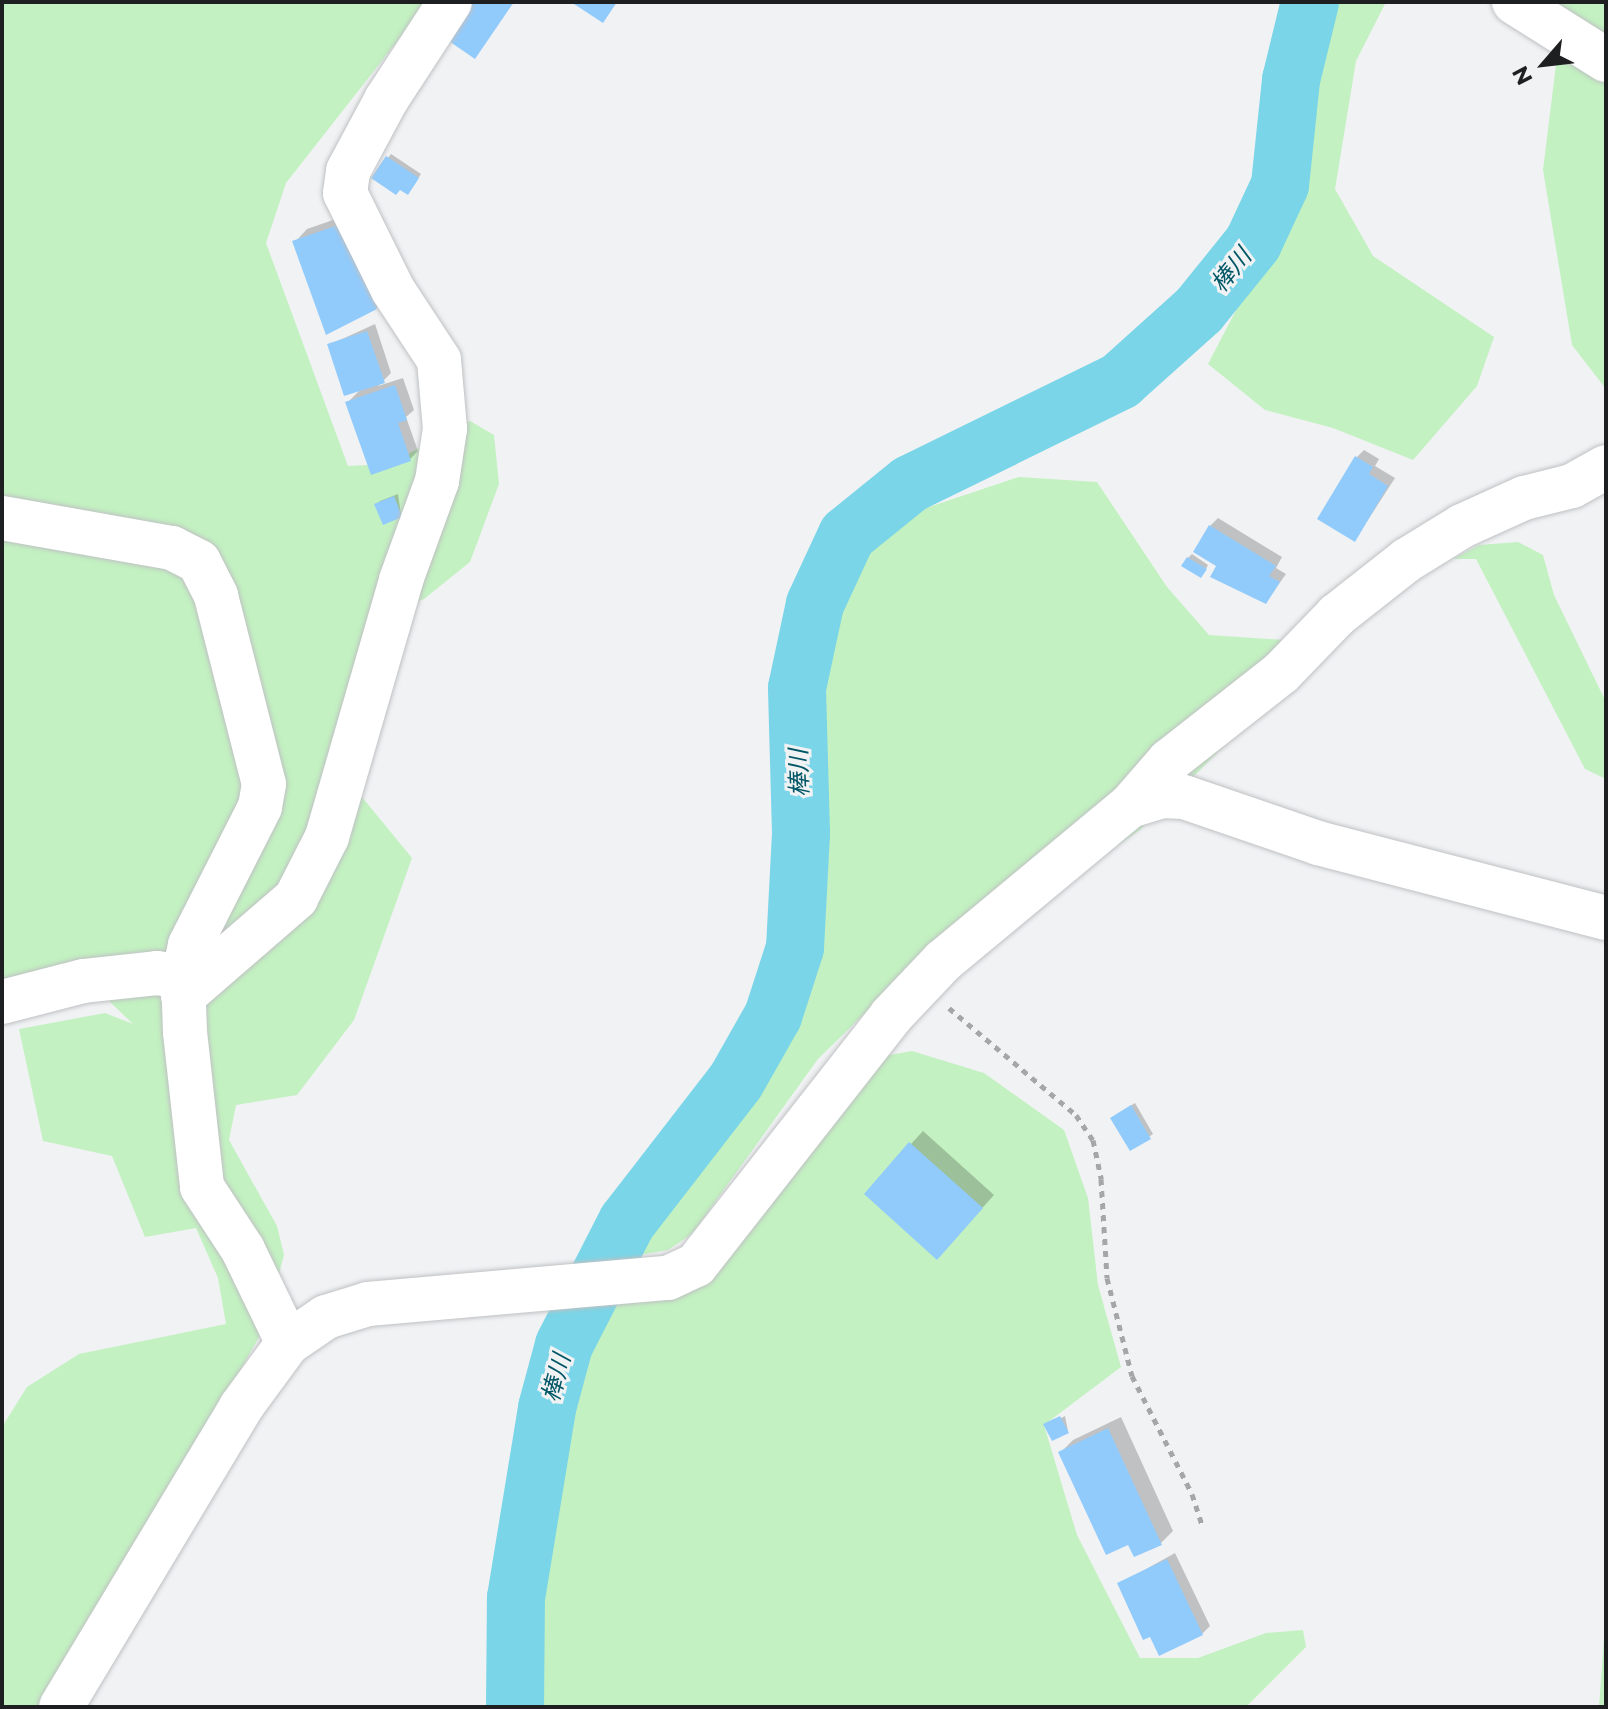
<!DOCTYPE html>
<html>
<head>
<meta charset="utf-8">
<style>
  body { margin:0 }
  #map { position:relative; width:1608px; height:1709px; overflow:hidden; background:#f1f2f4; font-family:Montserrat,"Noto Sans JP",sans-serif }
  div>[style] { position:absolute }
  .green>* { inset:0; background:#c3f1c1 }
  .shadow>* { inset:0; background:#0003 }
  .river>* { height:58px; margin:-29px; padding:0 29px; transform-origin:29px; border-radius:29px; background:#79d5e7 }
  .building>* { inset:0; background:#91cbfc }
  .path>* { height:5px; margin-top:-2.5px; transform-origin:0; background:repeating-linear-gradient(90deg,#a5a6a8 0 6px,transparent 0 12px) }
  .roads { filter:drop-shadow(0 0 2px #bfc1c3) drop-shadow(0 0 2px #bfc1c3) }
  .minor>* { height:44px; margin:-22px; padding:0 22px; transform-origin:22px; border-radius:22px; background:#fff }
  span { translate:-50% -50%; white-space:nowrap; text-align:center; line-height:1.15; -webkit-text-stroke:6px #f1f2f4; paint-order:stroke }
  .water-label { font-size:24px; color:#015765; font-style:italic }
  .frame { position:absolute; inset:0; border:4px solid #1e1f20; pointer-events:none }
  .north { position:absolute; left:1504px; top:24px; width:80px; height:80px; -webkit-text-stroke:6px #f1f2f4; paint-order:stroke; rotate:242deg; font-size:22px; font-weight:700; line-height:32px; text-align:center; color:#1e1f20 }
  .north::after { content:''; display:block; margin:auto; width:28px; height:36px; background:#1e1f20; clip-path:polygon(50% 0,100% 100%,50% 72%,0 100%) }
</style>
</head>
<body>
<div id="map">
  <div class="green">
    <div style="clip-path:polygon(2px 2px,428px 2px,286px 183px,266px 243px,348px 466px,389px 464px,470px 421px,494px 435px,499px 484px,470px 562px,424px 599px,380px 616px,339px 769px,412px 858px,354px 1020px,297px 1095px,236px 1105px,229px 1140px,277px 1226px,284px 1255px,264px 1328px,53px 1707px,2px 1707px,2px 1427px,27px 1387px,79px 1354px,226px 1324px,218px 1278px,196px 1228px,145px 1237px,112px 1156px,43px 1141px,19px 1029px,105px 1013px,133px 1024px,106px 998px,2px 1019px)"></div>
    <div style="clip-path:polygon(1331px 2px,1386px 2px,1356px 61px,1335px 189px,1373px 256px,1494px 337px,1477px 386px,1413px 460px,1333px 428px,1265px 410px,1208px 364px,1295px 197px)"></div>
    <div style="clip-path:polygon(1557px 2px,1606px 2px,1606px 389px,1572px 345px,1543px 170px,1563px 8px)"></div>
    <div style="clip-path:polygon(1019px 477px,1097px 482px,1167px 587px,1209px 635px,1300px 641px,1247px 723px,1140px 830px,1047px 894px,903px 976px,818px 1059px,692px 1234px,668px 1250px,629px 1257px,622px 1250px,639px 1223px,734px 1100px,776px 1034px,804px 961px,814px 873px,812px 694px,823px 629px,851px 558px,914px 512px)"></div>
    <div style="clip-path:polygon(1518px 542px,1543px 555px,1554px 595px,1606px 702px,1606px 779px,1585px 769px,1476px 559px,1453px 559px,1479px 545px)"></div>
    <div style="clip-path:polygon(912px 1051px,984px 1073px,1064px 1130px,1088px 1198px,1098px 1285px,1121px 1367px,1044px 1425px,1077px 1535px,1140px 1658px,1198px 1658px,1266px 1633px,1303px 1630px,1306px 1647px,1246px 1707px,499px 1707px,521px 1497px,558px 1308px,657px 1298px,873px 1058px)"></div>
    <div style="clip-path:polygon(1606px 1611px,1606px 1707px,1599px 1707px)"></div>
  </div>
  <div class="shadow">
    <div style="clip-path:polygon(391px 154px,421px 174px,411px 189px,388px 158px)"></div>
    <div style="clip-path:polygon(359px 211px,389px 295px,376px 308px,295px 242px,307px 229px)"></div>
    <div style="clip-path:polygon(375px 324px,391px 373px,378px 386px,403px 378px,414px 410px,406px 417px,418px 451px,410px 459px,348px 402px,361px 389px,329px 345px)"></div>
    <div style="clip-path:polygon(1364px 450px,1379px 459px,1375px 466px,1395px 478px,1355px 540px,1356px 458px)"></div>
    <div style="clip-path:polygon(398px 494px,401px 515px,376px 505px,380px 501px)"></div>
    <div style="clip-path:polygon(1218px 518px,1282px 557px,1276px 568px,1286px 574px,1266px 602px,1210px 526px)"></div>
    <div style="clip-path:polygon(1192px 554px,1208px 565px,1204px 572px,1188px 558px)"></div>
    <div style="clip-path:polygon(1135px 1103px,1153px 1134px,1131px 1149px,1116px 1115px)"></div>
    <div style="clip-path:polygon(923px 1131px,994px 1195px,949px 1245px,911px 1144px)"></div>
    <div style="clip-path:polygon(1065px 1416px,1068px 1431px,1047px 1425px)"></div>
    <div style="clip-path:polygon(1121px 1417px,1173px 1531px,1161px 1543px,1060px 1453px,1073px 1440px)"></div>
    <div style="clip-path:polygon(1175px 1553px,1210px 1626px,1202px 1634px,1119px 1584px)"></div>
  </div>
  <div class="river">
    <div style="left:515px;top:1707px;width:109px;rotate:-89.5deg"></div>
    <div style="left:516px;top:1598px;width:193px;rotate:-80.7deg"></div>
    <div style="left:547px;top:1408px;width:65px;rotate:-74.9deg"></div>
    <div style="left:564px;top:1345px;width:138px;rotate:-62.9deg"></div>
    <div style="left:627px;top:1222px;width:178px;rotate:-52.3deg"></div>
    <div style="left:736px;top:1081px;width:75px;rotate:-60.4deg"></div>
    <div style="left:773px;top:1016px;width:71px;rotate:-72.1deg"></div>
    <div style="left:795px;top:948px;width:115px;rotate:-87deg"></div>
    <div style="left:801px;top:833px;width:145px;rotate:-91.6deg"></div>
    <div style="left:797px;top:688px;width:86px;rotate:-77.9deg"></div>
    <div style="left:815px;top:604px;width:76px;rotate:-65.1deg"></div>
    <div style="left:847px;top:535px;width:81px;rotate:-39deg"></div>
    <div style="left:910px;top:484px;width:234px;rotate:-26.1deg"></div>
    <div style="left:1120px;top:381px;width:106px;rotate:-41.9deg"></div>
    <div style="left:1199px;top:310px;width:86px;rotate:-51.1deg"></div>
    <div style="left:1253px;top:243px;width:64px;rotate:-65deg"></div>
    <div style="left:1280px;top:185px;width:106px;rotate:-84deg"></div>
    <div style="left:1291px;top:80px;width:80px;rotate:-76.3deg"></div>
  </div>
  <div class="building">
    <div style="clip-path:polygon(468px 2px,514px 2px,475px 59px,443px 37px)"></div>
    <div style="clip-path:polygon(571px 2px,617px 2px,603px 23px)"></div>
    <div style="clip-path:polygon(386px 156px,419px 178px,408px 195px,400px 190px,396px 195px,371px 178px)"></div>
    <div style="clip-path:polygon(347px 222px,377px 309px,326px 335px,292px 241px)"></div>
    <div style="clip-path:polygon(367px 331px,385px 383px,344px 396px,327px 344px)"></div>
    <div style="clip-path:polygon(395px 385px,407px 420px,398px 423px,411px 461px,371px 475px,345px 402px)"></div>
    <div style="clip-path:polygon(1355px 456px,1373px 467px,1369px 474px,1388px 486px,1355px 542px,1317px 519px)"></div>
    <div style="clip-path:polygon(394px 496px,402px 517px,383px 525px,374px 504px)"></div>
    <div style="clip-path:polygon(1209px 525px,1276px 566px,1269px 576px,1280px 582px,1266px 604px,1210px 577px,1216px 566px,1193px 552px)"></div>
    <div style="clip-path:polygon(1187px 557px,1207px 569px,1201px 578px,1181px 566px)"></div>
    <div style="clip-path:polygon(1131px 1105px,1151px 1139px,1130px 1151px,1110px 1118px)"></div>
    <div style="clip-path:polygon(909px 1142px,983px 1208px,937px 1260px,864px 1194px)"></div>
    <div style="clip-path:polygon(1060px 1416px,1069px 1433px,1052px 1441px,1043px 1424px)"></div>
    <div style="clip-path:polygon(1108px 1428px,1162px 1545px,1134px 1557px,1128px 1545px,1106px 1555px,1058px 1452px)"></div>
    <div style="clip-path:polygon(1167px 1559px,1203px 1635px,1159px 1656px,1150px 1637px,1143px 1640px,1117px 1583px)"></div>
  </div>
  <div class="path">
    <div style="left:949px;top:1008px;width:166px;rotate:40.1deg"></div>
    <div style="left:1076px;top:1115px;width:30px;rotate:56deg"></div>
    <div style="left:1093px;top:1140px;width:40px;rotate:78deg"></div>
    <div style="left:1101px;top:1179px;width:99px;rotate:86.5deg"></div>
    <div style="left:1107px;top:1278px;width:101px;rotate:75.7deg"></div>
    <div style="left:1132px;top:1376px;width:132px;rotate:63deg"></div>
    <div style="left:1192px;top:1494px;width:35px;rotate:72deg"></div>
  </div>
  <div class="roads">
    <div class="minor">
      <div style="left:1514px;top:2px;width:109px;rotate:32.2deg"></div>
      <div style="left:2px;top:518px;width:173px;rotate:10deg"></div>
      <div style="left:172px;top:548px;width:30px;rotate:27deg"></div>
      <div style="left:199px;top:562px;width:38px;rotate:63deg"></div>
      <div style="left:216px;top:596px;width:194px;rotate:75.7deg"></div>
      <div style="left:264px;top:784px;width:23px;rotate:100deg"></div>
      <div style="left:260px;top:807px;width:155px;rotate:116.9deg"></div>
      <div style="left:190px;top:945px;width:33px;rotate:102deg"></div>
      <div style="left:183px;top:977px;width:55px;rotate:87.9deg"></div>
      <div style="left:185px;top:1032px;width:156px;rotate:83.7deg"></div>
      <div style="left:202px;top:1187px;width:75px;rotate:56.9deg"></div>
      <div style="left:243px;top:1250px;width:103px;rotate:64.2deg"></div>
      <div style="left:1130px;top:806px;width:34px;rotate:-17deg"></div>
      <div style="left:1162px;top:796px;width:22px;rotate:3deg"></div>
      <div style="left:1184px;top:797px;width:142px;rotate:18.9deg"></div>
      <div style="left:1318px;top:843px;width:298px;rotate:14.6deg"></div>
      <div style="left:183px;top:996px;width:150px;rotate:-40.9deg"></div>
      <div style="left:296px;top:898px;width:68px;rotate:-63.1deg"></div>
      <div style="left:327px;top:837px;width:267px;rotate:-73.9deg"></div>
      <div style="left:401px;top:580px;width:105px;rotate:-70deg"></div>
      <div style="left:437px;top:481px;width:53px;rotate:-81.3deg"></div>
      <div style="left:445px;top:429px;width:69px;rotate:-95deg"></div>
      <div style="left:439px;top:360px;width:84px;rotate:-123.3deg"></div>
      <div style="left:393px;top:290px;width:108px;rotate:-116.3deg"></div>
      <div style="left:345px;top:193px;width:22px;rotate:-82deg"></div>
      <div style="left:348px;top:171px;width:81px;rotate:-61.8deg"></div>
      <div style="left:386px;top:100px;width:117px;rotate:-56.9deg"></div>
      <div style="left:2px;top:1002px;width:84px;rotate:-14.5deg"></div>
      <div style="left:83px;top:981px;width:74px;rotate:-6.2deg"></div>
      <div style="left:157px;top:973px;width:26px;rotate:9deg"></div>
      <div style="left:61px;top:1707px;width:350px;rotate:-59deg"></div>
      <div style="left:241px;top:1407px;width:79px;rotate:-53.7deg"></div>
      <div style="left:288px;top:1343px;width:46px;rotate:-34.4deg"></div>
      <div style="left:326px;top:1317px;width:44px;rotate:-17.2deg"></div>
      <div style="left:368px;top:1304px;width:301px;rotate:-5deg"></div>
      <div style="left:668px;top:1278px;width:31px;rotate:-25deg"></div>
      <div style="left:696px;top:1265px;width:316px;rotate:-51.9deg"></div>
      <div style="left:891px;top:1016px;width:76px;rotate:-46.6deg"></div>
      <div style="left:943px;top:961px;width:243px;rotate:-39.7deg"></div>
      <div style="left:1130px;top:806px;width:60px;rotate:-49.1deg"></div>
      <div style="left:1169px;top:761px;width:142px;rotate:-38.2deg"></div>
      <div style="left:1281px;top:673px;width:81px;rotate:-46deg"></div>
      <div style="left:1337px;top:615px;width:89px;rotate:-38.2deg"></div>
      <div style="left:1407px;top:560px;width:65px;rotate:-31.7deg"></div>
      <div style="left:1462px;top:526px;width:68px;rotate:-24.3deg"></div>
      <div style="left:1524px;top:498px;width:49px;rotate:-14deg"></div>
      <div style="left:1572px;top:486px;width:39px;rotate:-29deg"></div>
    </div>
  </div>
  <div class="water-label">
    <span style="left:1231px;top:270px;rotate:-51deg">棒川</span>
    <span style="left:799px;top:773px;rotate:-92deg">棒川</span>
    <span style="left:556px;top:1378px;rotate:-75deg">棒川</span>
  </div>
  <div class="frame"></div>
  <div class="north">N</div>
</div>
</body>
</html>
